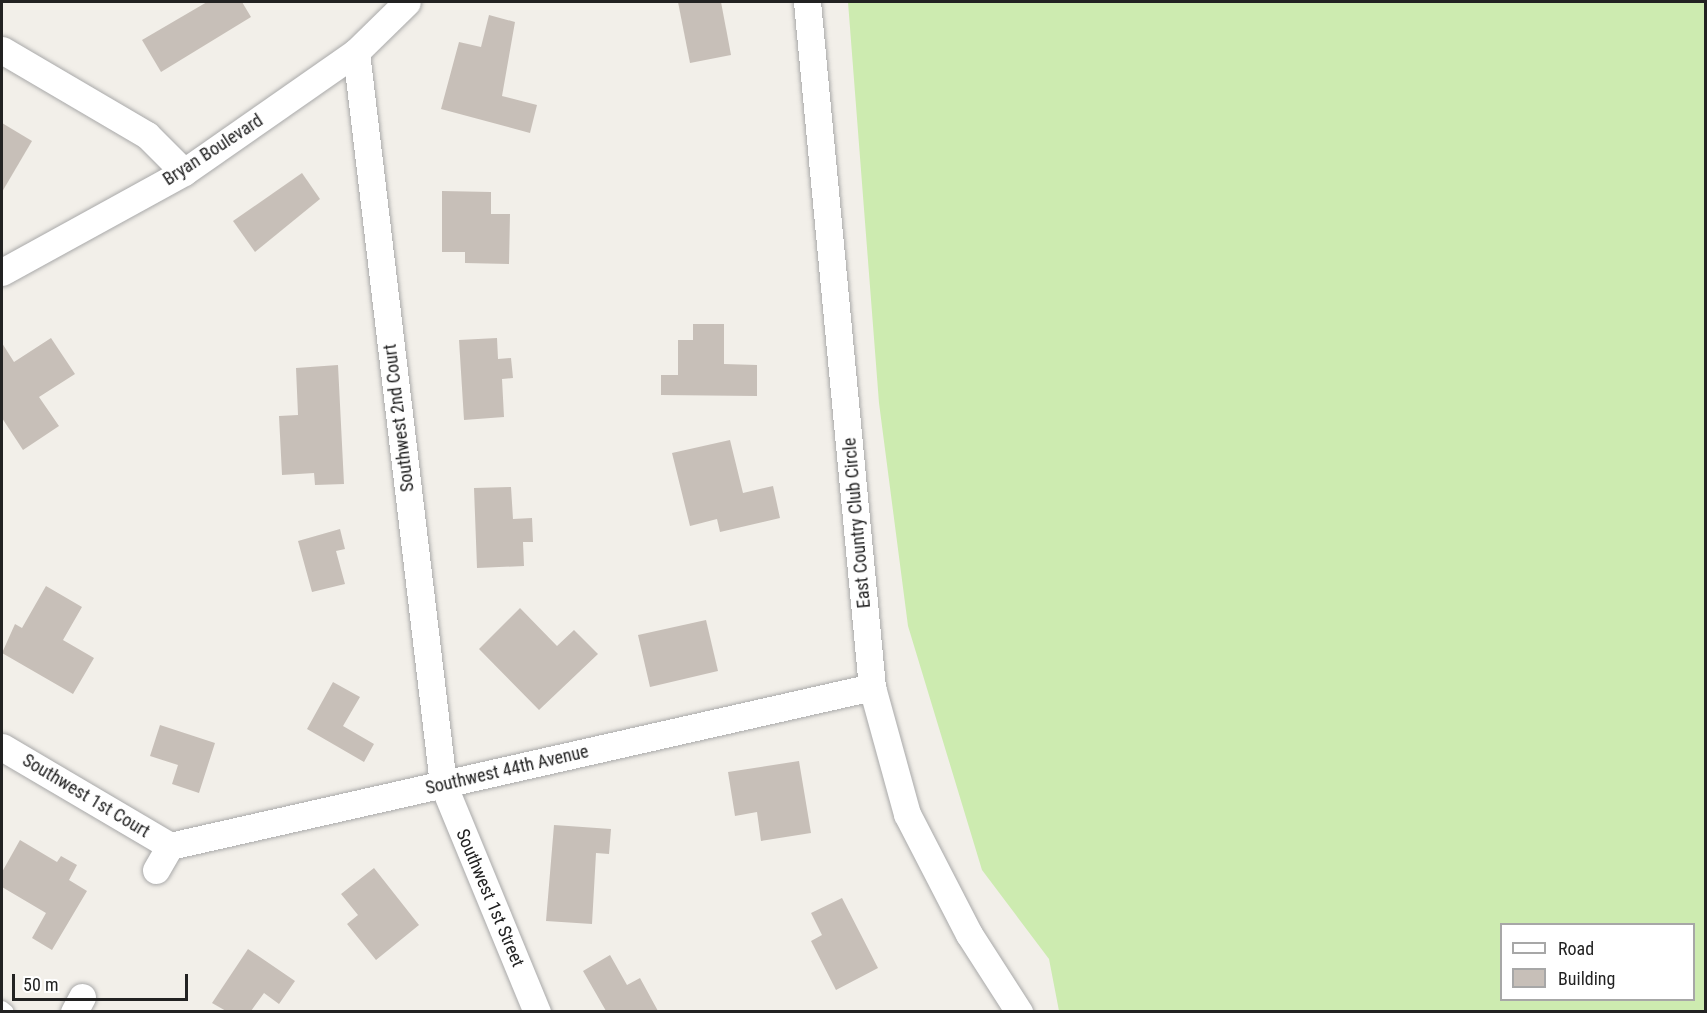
<!DOCTYPE html>
<html>
<head>
<meta charset="utf-8">
<style>
  body { margin:0 }
  #map { position:relative; width:1707px; height:1013px; overflow:hidden; background:#f2efe9; font-family:"Roboto Condensed",sans-serif }
  div>[style] { position:absolute }
  .grass>* { inset:0; background:#cdebb0 }
  .building>* { inset:0; background:#c7bfb8 }
  .roads { filter:drop-shadow(0 0 2px #a9a9a9) drop-shadow(0 0 2px #a9a9a9) }
  .lane>* { height:14px; margin:-7px; padding:0 7px; transform-origin:7px; border-radius:7px; background:#fff }
  .street>* { height:27px; margin:-13.5px; padding:0 13.5px; transform-origin:13.5px; border-radius:13.5px; background:#fff }
  span { translate:-50% -50%; white-space:nowrap; text-align:center; line-height:1.15; -webkit-text-stroke:6px #fff; paint-order:stroke }
  .street-label { font-size:18px; color:#222 }
  .frame { position:absolute; inset:0; border:3px solid #222; pointer-events:none }
  .legend { position:absolute; left:1500px; top:923px; width:195px; height:78px; box-sizing:border-box; background:#fff; border:2px solid #a7a7a7; margin:0; padding:8px 10px; list-style:none; font-size:18px; color:#222 }
  .legend li { display:flex; align-items:center; gap:12px; height:30px }
  .legend b { width:30px; border:2px solid #a7a7a7 }
  .scale { position:absolute; left:12px; top:974px; width:176px; height:27px; box-sizing:border-box; border:3px solid #222; border-top:0; padding-left:8px; font-size:18px; line-height:21px; white-space:nowrap; color:#222; -webkit-text-stroke:4px #fff; paint-order:stroke }
</style>
</head>
<body>
<div id="map">
  <div class="grass">
    <div style="clip-path:polygon(evenodd,848px 2px,1705px 2px,1705px 1011px,1059px 1011px,1049px 959px,982px 870px,908px 626px,879px 403px,848px 2px,1502px 924px,1694px 924px,1694px 1000px,1502px 1000px,1502px 924px)"></div>
  </div>
  <div class="building">
    <div style="clip-path:polygon(207px 2px,242px 2px,251px 17px,161px 72px,142px 40px)"></div>
    <div style="clip-path:polygon(678px 2px,721px 2px,731px 55px,690px 63px)"></div>
    <div style="clip-path:polygon(489px 15px,515px 22px,502px 96px,537px 105px,530px 133px,441px 109px,459px 42px,481px 47px)"></div>
    <div style="clip-path:polygon(2px 123px,32px 141px,2px 192px)"></div>
    <div style="clip-path:polygon(302px 173px,320px 199px,255px 252px,233px 221px)"></div>
    <div style="clip-path:polygon(442px 191px,491px 192px,491px 214px,510px 214px,509px 264px,465px 263px,465px 252px,442px 252px)"></div>
    <div style="clip-path:polygon(693px 324px,724px 324px,724px 364px,757px 365px,757px 396px,661px 395px,661px 375px,678px 375px,678px 340px,693px 340px)"></div>
    <div style="clip-path:polygon(51px 338px,75px 374px,39px 397px,59px 426px,23px 450px,2px 418px,2px 343px,14px 362px)"></div>
    <div style="clip-path:polygon(497px 338px,498px 359px,511px 358px,513px 378px,502px 379px,504px 417px,464px 420px,459px 340px)"></div>
    <div style="clip-path:polygon(338px 365px,344px 484px,315px 485px,314px 473px,282px 475px,279px 416px,298px 415px,296px 368px)"></div>
    <div style="clip-path:polygon(730px 440px,743px 493px,773px 486px,780px 518px,720px 532px,717px 519px,690px 526px,672px 453px)"></div>
    <div style="clip-path:polygon(511px 487px,513px 519px,532px 518px,533px 542px,523px 542px,524px 566px,477px 568px,474px 488px)"></div>
    <div style="clip-path:polygon(340px 529px,345px 549px,336px 551px,345px 584px,312px 592px,298px 541px)"></div>
    <div style="clip-path:polygon(46px 586px,82px 607px,63px 640px,94px 658px,73px 694px,2px 653px,15px 624px,22px 628px)"></div>
    <div style="clip-path:polygon(520px 608px,557px 646px,574px 630px,598px 654px,539px 710px,479px 649px)"></div>
    <div style="clip-path:polygon(706px 620px,718px 671px,650px 687px,638px 635px)"></div>
    <div style="clip-path:polygon(333px 682px,360px 697px,343px 726px,374px 744px,364px 762px,307px 729px)"></div>
    <div style="clip-path:polygon(160px 725px,215px 743px,199px 793px,172px 784px,178px 765px,150px 756px)"></div>
    <div style="clip-path:polygon(799px 761px,811px 833px,761px 841px,757px 812px,735px 816px,728px 772px)"></div>
    <div style="clip-path:polygon(554px 825px,611px 829px,609px 854px,596px 853px,592px 924px,546px 921px)"></div>
    <div style="clip-path:polygon(20px 840px,57px 862px,61px 856px,77px 865px,69px 880px,87px 891px,52px 950px,32px 938px,46px 913px,2px 887px,2px 872px)"></div>
    <div style="clip-path:polygon(374px 868px,419px 925px,376px 960px,347px 924px,358px 915px,341px 894px)"></div>
    <div style="clip-path:polygon(842px 898px,878px 968px,836px 990px,811px 941px,822px 935px,811px 913px)"></div>
    <div style="clip-path:polygon(248px 949px,295px 981px,279px 1004px,264px 993px,251px 1011px,226px 1011px,212px 1003px)"></div>
    <div style="clip-path:polygon(610px 955px,627px 985px,640px 978px,658px 1011px,606px 1011px,583px 971px)"></div>
  </div>
  <div class="roads">
    <div class="lane">
      <div style="left:2px;top:1008px;width:6px;rotate:39deg"></div>
    </div>
    <div class="street">
      <div style="left:807px;top:2px;width:688px;rotate:84.58deg"></div>
      <div style="left:872px;top:687px;width:132px;rotate:74.6deg"></div>
      <div style="left:907px;top:814px;width:135px;rotate:62.7deg"></div>
      <div style="left:969px;top:934px;width:93px;rotate:57.3deg"></div>
      <div style="left:2px;top:50px;width:168px;rotate:30.4deg"></div>
      <div style="left:147px;top:135px;width:52px;rotate:45deg"></div>
      <div style="left:356px;top:52px;width:737px;rotate:83.22deg"></div>
      <div style="left:443px;top:784px;width:247px;rotate:67.6deg"></div>
      <div style="left:2px;top:272px;width:208px;rotate:-28.8deg"></div>
      <div style="left:184px;top:172px;width:210px;rotate:-34.9deg"></div>
      <div style="left:356px;top:52px;width:71px;rotate:-44.4deg"></div>
      <div style="left:2px;top:747px;width:195px;rotate:30.5deg"></div>
      <div style="left:156px;top:870px;width:28px;rotate:-60deg"></div>
      <div style="left:170px;top:846px;width:720px;rotate:-12.76deg"></div>
      <div style="left:74px;top:1012px;width:17px;rotate:-62deg"></div>
    </div>
  </div>
  <div class="street-label">
    <span style="left:213px;top:150px;rotate:-33deg">Bryan Boulevard</span>
    <span style="left:399px;top:418px;rotate:-97deg">Southwest 2nd Court</span>
    <span style="left:857px;top:523px;rotate:-95deg">East Country Club Circle</span>
    <span style="left:507px;top:770px;rotate:-13deg">Southwest 44th Avenue</span>
    <span style="left:86px;top:796px;rotate:31deg">Southwest 1st Court</span>
    <span style="left:490px;top:898px;rotate:67deg">Southwest 1st Street</span>
  </div>
  <div class="frame"></div>
  <ul class="legend">
  <li><b style="height:8px;background:#fff"></b>Road</li>
  <li><b style="height:16px;background:#c7bfb8"></b>Building</li>
  </ul>
  <div class="scale">50 m</div>
</div>
</body>
</html>
